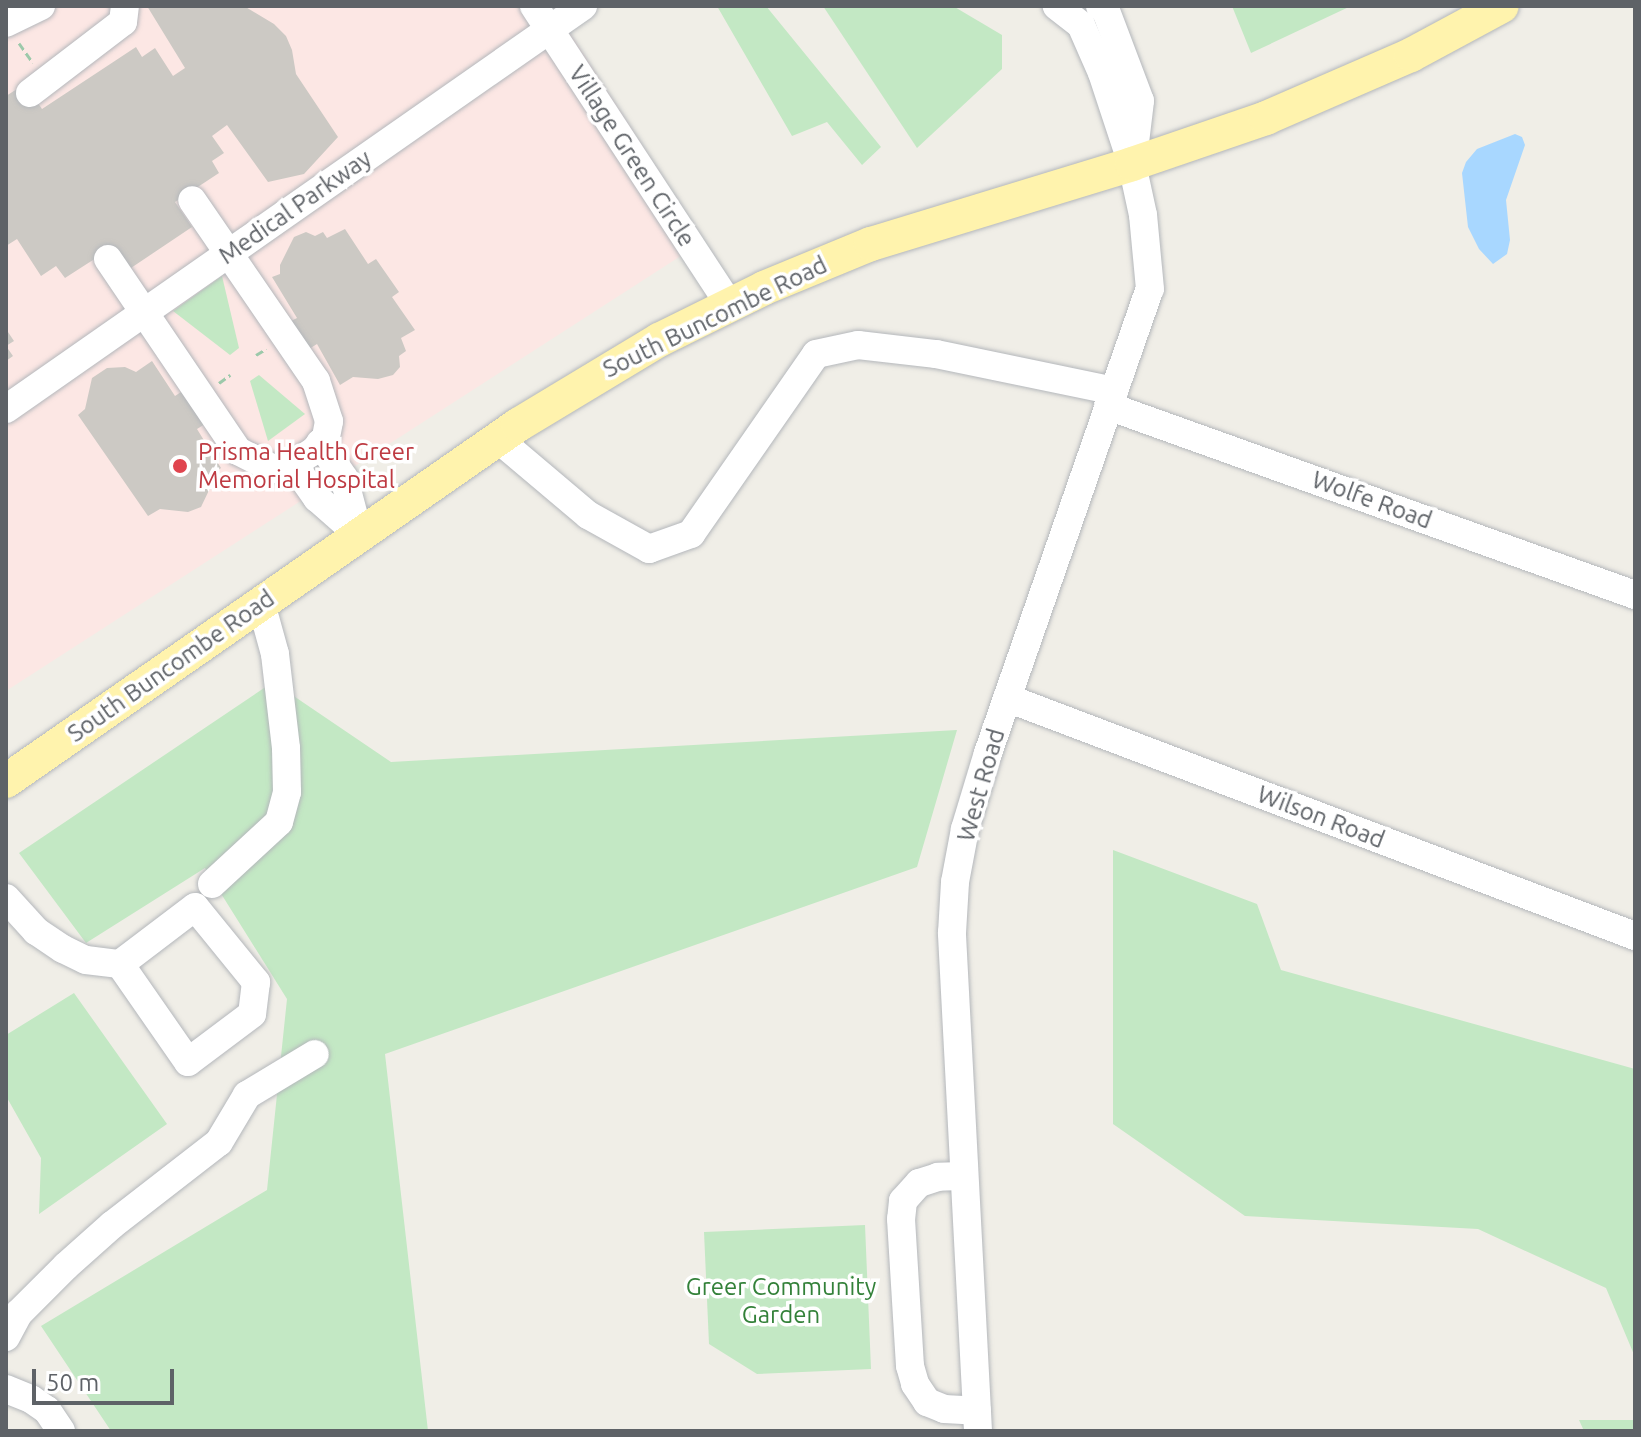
<!DOCTYPE html>
<html>
<head>
<meta charset="utf-8">
<style>
  body { margin:0 }
  #map { position:relative; width:1641px; height:1437px; overflow:hidden; background:#f0eee7; font-family:Ubuntu,sans-serif }
  div>[style] { position:absolute }
  .medical>* { inset:0; background:#fce7e4 }
  .green>* { inset:0; background:#c3e8c4 }
  .water>* { inset:0; background:#a8d7ff }
  .building>* { inset:0; background:#ccc9c4 }
  .path>* { height:3px; margin-top:-1.5px; transform-origin:0; background:repeating-linear-gradient(90deg,#9cc9aa 0 8px,transparent 0 12px) }
  .roads { filter:drop-shadow(0 0 2px #b4b7bb) drop-shadow(0 0 2px #b4b7bb) }
  .minor>* { height:28px; margin:-14px; padding:0 14px; transform-origin:14px; border-radius:14px; background:#fff }
  .major>* { height:34px; margin:-17px; padding:0 17px; transform-origin:17px; border-radius:17px; background:#fff3ad }
  .dots>* { width:22px; height:22px; translate:-50% -50%; box-sizing:border-box; border:4px solid #fff; border-radius:50% }
  span { translate:-50% -50%; white-space:nowrap; text-align:center; line-height:1.15; -webkit-text-stroke:7px #fff; paint-order:stroke }
  .street-label { font-size:24px; color:#5e6267 }
  .health-label { font-size:24px; color:#be3a42 }
  .left { translate:0 -50%; text-align:left }
  .park-label { font-size:24px; color:#338139 }
  .frame { position:absolute; inset:0; border:8px solid #5e6267; pointer-events:none }
  .scale { position:absolute; left:32px; top:1369px; width:142px; height:36px; box-sizing:border-box; border:4px solid #5e6267; border-top:0; padding-left:10px; font-size:24px; line-height:28px; white-space:nowrap; color:#5e6267; -webkit-text-stroke:6px #fff; paint-order:stroke }
</style>
</head>
<body>
<div id="map">
  <div class="medical">
    <div style="clip-path:polygon(6px 6px,553px 6px,704px 241px,6px 691px)"></div>
  </div>
  <div class="green">
    <div style="clip-path:polygon(717px 6px,766px 6px,881px 147px,862px 165px,827px 122px,792px 136px)"></div>
    <div style="clip-path:polygon(823px 6px,953px 6px,1002px 35px,1002px 69px,917px 148px)"></div>
    <div style="clip-path:polygon(1232px 6px,1351px 6px,1251px 53px)"></div>
    <div style="clip-path:polygon(222px 276px,239px 348px,230px 355px,173px 311px)"></div>
    <div style="clip-path:polygon(259px 375px,305px 414px,268px 441px,250px 381px)"></div>
    <div style="clip-path:polygon(273px 682px,391px 762px,957px 730px,917px 867px,385px 1054px,428px 1431px,111px 1431px,41px 1326px,267px 1190px,287px 999px,205px 868px,86px 943px,19px 853px)"></div>
    <div style="clip-path:polygon(1113px 850px,1257px 904px,1281px 970px,1635px 1069px,1635px 1357px,1606px 1288px,1478px 1229px,1245px 1216px,1113px 1124px)"></div>
    <div style="clip-path:polygon(74px 993px,167px 1124px,39px 1214px,41px 1158px,6px 1096px,6px 1035px)"></div>
    <div style="clip-path:polygon(865px 1225px,871px 1369px,757px 1374px,709px 1344px,704px 1232px)"></div>
    <div style="clip-path:polygon(1579px 1420px,1635px 1420px,1635px 1431px,1584px 1431px)"></div>
  </div>
  <div class="water">
    <div style="clip-path:polygon(1515px 134px,1522px 137px,1525px 145px,1506px 200px,1510px 240px,1507px 254px,1493px 264px,1479px 249px,1468px 227px,1462px 173px,1466px 162px,1477px 149px)"></div>
  </div>
  <div class="building">
    <div style="clip-path:polygon(147px 6px,244px 6px,274px 24px,286px 36px,292px 50px,296px 74px,338px 137px,304px 174px,268px 182px,227px 125px,212px 136px,224px 153px,212px 161px,219px 173px,175px 202px,192px 227px,125px 272px,110px 249px,65px 278px,56px 266px,41px 276px,17px 239px,6px 246px,6px 96px,25px 84px,42px 109px,136px 47px,142px 57px,155px 48px,173px 76px,185px 68px)"></div>
    <div style="clip-path:polygon(345px 229px,368px 264px,376px 259px,399px 292px,392px 297px,415px 330px,401px 338px,406px 351px,399px 356px,400px 367px,393px 375px,378px 379px,353px 377px,340px 385px,317px 344px,309px 349px,291px 321px,297px 318px,272px 277px,280px 274px,280px 265px,294px 237px,306px 232px,315px 236px,323px 232px,327px 238px)"></div>
    <div style="clip-path:polygon(6px 329px,14px 341px,6px 346px,13px 356px,6px 361px)"></div>
    <div style="clip-path:polygon(152px 361px,175px 396px,181px 392px,205px 424px,197px 429px,221px 468px,212px 475px,212px 484px,201px 507px,188px 512px,160px 509px,148px 516px,78px 415px,85px 409px,92px 378px,107px 368px,125px 367px,136px 372px)"></div>
  </div>
  <div class="path">
    <div style="left:19px;top:43px;width:24px;rotate:55deg"></div>
    <div style="left:256px;top:355px;width:12px;rotate:-31deg"></div>
    <div style="left:219px;top:383px;width:14px;rotate:-36deg"></div>
  </div>
  <div class="roads">
    <div class="minor">
      <div style="left:534px;top:6px;width:358px;rotate:56.8deg"></div>
      <div style="left:1100px;top:6px;width:8px;rotate:40deg"></div>
      <div style="left:1106px;top:11px;width:96px;rotate:69.3deg"></div>
      <div style="left:1140px;top:101px;width:58px;rotate:96.9deg"></div>
      <div style="left:6px;top:23px;width:39px;rotate:-26deg"></div>
      <div style="left:30px;top:93px;width:117px;rotate:-37.4deg"></div>
      <div style="left:123px;top:22px;width:16px;rotate:-83deg"></div>
      <div style="left:108px;top:259px;width:232px;rotate:55.9deg"></div>
      <div style="left:238px;top:451px;width:40px;rotate:26.6deg"></div>
      <div style="left:274px;top:469px;width:20px;rotate:-15deg"></div>
      <div style="left:293px;top:464px;width:25px;rotate:-32deg"></div>
      <div style="left:314px;top:451px;width:18px;rotate:-49deg"></div>
      <div style="left:326px;top:437px;width:16px;rotate:-79deg"></div>
      <div style="left:329px;top:421px;width:42px;rotate:-108deg"></div>
      <div style="left:316px;top:381px;width:219px;rotate:-124.4deg"></div>
      <div style="left:1108px;top:406px;width:560px;rotate:19.73deg"></div>
      <div style="left:6px;top:409px;width:704px;rotate:-34.93deg"></div>
      <div style="left:498px;top:439px;width:118px;rotate:40.2deg"></div>
      <div style="left:588px;top:515px;width:70px;rotate:29.1deg"></div>
      <div style="left:649px;top:549px;width:45px;rotate:-19.7deg"></div>
      <div style="left:691px;top:534px;width:219px;rotate:-55.2deg"></div>
      <div style="left:816px;top:354px;width:43px;rotate:-12.1deg"></div>
      <div style="left:858px;top:345px;width:79px;rotate:6.6deg"></div>
      <div style="left:936px;top:354px;width:182px;rotate:11.7deg"></div>
      <div style="left:320px;top:443px;width:42px;rotate:55.6deg"></div>
      <div style="left:344px;top:478px;width:59px;rotate:75.3deg"></div>
      <div style="left:293px;top:464px;width:42px;rotate:54.8deg"></div>
      <div style="left:317px;top:498px;width:56px;rotate:41.4deg"></div>
      <div style="left:1007px;top:698px;width:672px;rotate:20.76deg"></div>
      <div style="left:212px;top:884px;width:91px;rotate:-42.8deg"></div>
      <div style="left:279px;top:822px;width:31px;rotate:-75deg"></div>
      <div style="left:287px;top:792px;width:44px;rotate:-91.3deg"></div>
      <div style="left:286px;top:748px;width:95px;rotate:-96.7deg"></div>
      <div style="left:275px;top:654px;width:53px;rotate:-105.4deg"></div>
      <div style="left:6px;top:898px;width:45px;rotate:47.7deg"></div>
      <div style="left:36px;top:931px;width:32px;rotate:34deg"></div>
      <div style="left:63px;top:949px;width:25px;rotate:26deg"></div>
      <div style="left:86px;top:960px;width:34px;rotate:7deg"></div>
      <div style="left:120px;top:964px;width:94px;rotate:-37.2deg"></div>
      <div style="left:195px;top:907px;width:97px;rotate:50.9deg"></div>
      <div style="left:256px;top:982px;width:32px;rotate:97deg"></div>
      <div style="left:252px;top:1014px;width:80px;rotate:143.1deg"></div>
      <div style="left:188px;top:1062px;width:119px;rotate:-124.8deg"></div>
      <div style="left:962px;top:1176px;width:24px;rotate:178deg"></div>
      <div style="left:938px;top:1177px;width:20px;rotate:162deg"></div>
      <div style="left:919px;top:1183px;width:24px;rotate:132deg"></div>
      <div style="left:903px;top:1201px;width:18px;rotate:96deg"></div>
      <div style="left:901px;top:1219px;width:147px;rotate:86.5deg"></div>
      <div style="left:910px;top:1366px;width:19px;rotate:74deg"></div>
      <div style="left:915px;top:1384px;width:22px;rotate:56deg"></div>
      <div style="left:927px;top:1402px;width:18px;rotate:22deg"></div>
      <div style="left:944px;top:1409px;width:33px;rotate:3deg"></div>
      <div style="left:6px;top:1337px;width:27px;rotate:-62deg"></div>
      <div style="left:19px;top:1313px;width:66px;rotate:-45deg"></div>
      <div style="left:66px;top:1266px;width:62px;rotate:-41.7deg"></div>
      <div style="left:112px;top:1225px;width:135px;rotate:-37.8deg"></div>
      <div style="left:219px;top:1142px;width:55px;rotate:-59.2deg"></div>
      <div style="left:247px;top:1095px;width:79px;rotate:-31.1deg"></div>
      <div style="left:6px;top:1389px;width:27px;rotate:22deg"></div>
      <div style="left:31px;top:1399px;width:19px;rotate:35deg"></div>
      <div style="left:47px;top:1410px;width:25px;rotate:56deg"></div>
      <div style="left:978px;top:1431px;width:499px;rotate:-93deg"></div>
      <div style="left:952px;top:933px;width:51px;rotate:-86.6deg"></div>
      <div style="left:955px;top:882px;width:54px;rotate:-79.3deg"></div>
      <div style="left:965px;top:829px;width:79px;rotate:-73.2deg"></div>
      <div style="left:988px;top:753px;width:491px;rotate:-70.8deg"></div>
      <div style="left:1150px;top:289px;width:74px;rotate:-95.4deg"></div>
      <div style="left:1143px;top:215px;width:52px;rotate:-102.2deg"></div>
      <div style="left:1132px;top:164px;width:96px;rotate:-108.2deg"></div>
      <div style="left:1102px;top:73px;width:52px;rotate:-113.6deg"></div>
      <div style="left:1081px;top:25px;width:31px;rotate:-142deg"></div>
    </div>
    <div class="major">
      <div style="left:6px;top:781px;width:624px;rotate:-34.81deg"></div>
      <div style="left:518px;top:425px;width:165px;rotate:-31.1deg"></div>
      <div style="left:659px;top:340px;width:117px;rotate:-26.3deg"></div>
      <div style="left:764px;top:288px;width:116px;rotate:-22.4deg"></div>
      <div style="left:871px;top:244px;width:273px;rotate:-17deg"></div>
      <div style="left:1132px;top:164px;width:142px;rotate:-18.9deg"></div>
      <div style="left:1266px;top:118px;width:158px;rotate:-23.5deg"></div>
      <div style="left:1411px;top:55px;width:103px;rotate:-28.3deg"></div>
    </div>
  </div>
  <div class="dots">
    <div style="left:180px;top:466px;background:#e0444e"></div>
  </div>
  <div class="street-label">
    <span style="left:632px;top:156px;rotate:57deg">Village Green Circle</span>
    <span style="left:295px;top:207px;rotate:-35deg">Medical Parkway</span>
    <span style="left:715px;top:317px;rotate:-26deg">South Buncombe Road</span>
    <span style="left:1372px;top:500px;rotate:20deg">Wolfe Road</span>
    <span style="left:171px;top:666px;rotate:-35deg">South Buncombe Road</span>
    <span style="left:981px;top:785px;rotate:-74deg">West Road</span>
    <span style="left:1321px;top:817px;rotate:21deg">Wilson Road</span>
  </div>
  <div class="health-label">
    <span class="left" style="left:198px;top:466px">Prisma Health Greer<br>Memorial Hospital</span>
  </div>
  <div class="park-label">
    <span style="left:781px;top:1301px">Greer Community<br>Garden</span>
  </div>
  <div class="frame"></div>
  <div class="scale">50 m</div>
</div>
</body>
</html>
